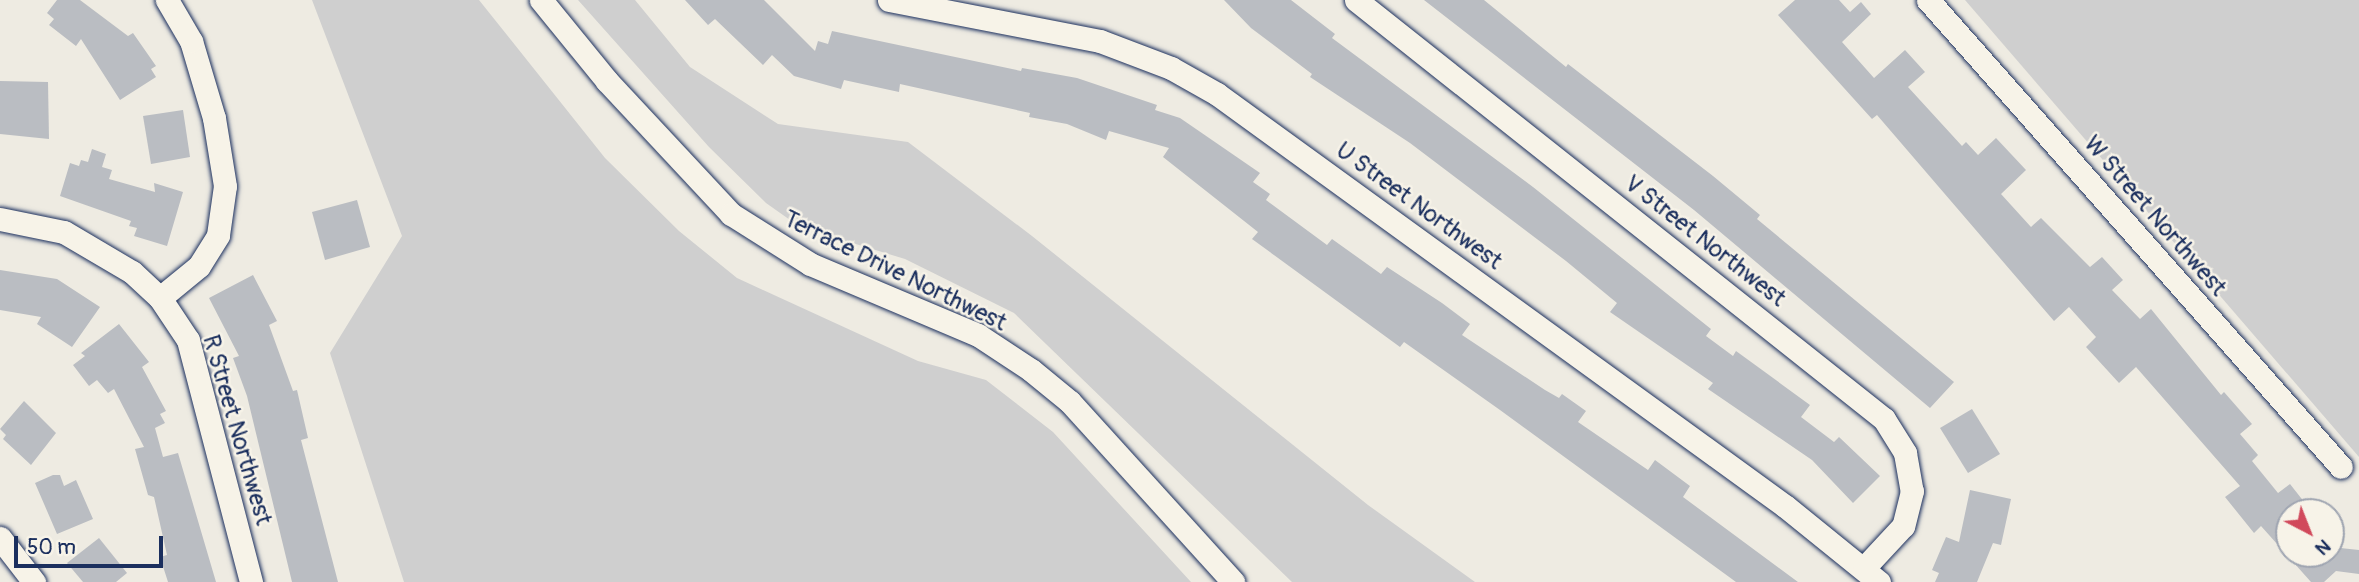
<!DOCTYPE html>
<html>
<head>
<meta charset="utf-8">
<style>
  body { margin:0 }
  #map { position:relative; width:2359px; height:582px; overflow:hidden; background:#eeebe2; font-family:Pangolin,sans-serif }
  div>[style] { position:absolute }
  .green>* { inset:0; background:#cfcfcf }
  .building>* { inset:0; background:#babdc2 }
  .roads { filter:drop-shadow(0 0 2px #1b2f5e) drop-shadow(0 0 2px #1b2f5e) }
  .minor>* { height:23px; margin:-11.5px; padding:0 11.5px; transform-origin:11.5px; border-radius:11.5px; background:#f7f3e8 }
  span { translate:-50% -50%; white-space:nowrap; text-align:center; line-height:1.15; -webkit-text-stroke:5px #f7f3e8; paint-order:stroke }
  .street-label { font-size:24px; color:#1b2f5e }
  .north { position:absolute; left:2275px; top:498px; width:70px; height:70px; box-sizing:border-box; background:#f7f3e8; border:2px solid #9fa5b1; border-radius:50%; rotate:138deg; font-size:19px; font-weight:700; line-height:28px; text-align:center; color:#1b2f5e }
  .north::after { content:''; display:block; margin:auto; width:24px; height:32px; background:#d1495b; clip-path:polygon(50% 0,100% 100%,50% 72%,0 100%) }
  .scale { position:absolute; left:14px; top:536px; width:149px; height:32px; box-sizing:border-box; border:4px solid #1b2f5e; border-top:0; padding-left:9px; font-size:21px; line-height:24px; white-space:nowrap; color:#1b2f5e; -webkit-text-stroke:5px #f7f3e8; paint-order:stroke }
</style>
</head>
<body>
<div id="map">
  <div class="green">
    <div style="clip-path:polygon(312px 0,479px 0,605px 158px,679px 231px,737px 278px,918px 361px,986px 380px,1053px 432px,1191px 582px,404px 582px,330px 353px,402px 236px)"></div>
    <div style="clip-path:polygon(578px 0,635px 0,690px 67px,778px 124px,908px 142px,1032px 236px,1368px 505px,1475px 582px,1292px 582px,1014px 313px,905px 259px,800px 227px,766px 203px,709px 147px)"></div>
    <div style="clip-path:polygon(1965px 0,2359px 0,2359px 457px)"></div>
  </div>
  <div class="building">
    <div style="clip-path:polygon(57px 0,80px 0,128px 36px,133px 33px,156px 66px,151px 69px,156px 77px,120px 100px,81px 39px,76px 46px,49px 25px,54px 19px,47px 13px)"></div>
    <div style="clip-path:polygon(685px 0,764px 0,815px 51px,818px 41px,828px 44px,832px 31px,1021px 71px,1022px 68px,1077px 78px,1157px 105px,1155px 110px,1180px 118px,1260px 173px,1253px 182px,1270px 194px,1266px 200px,1327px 245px,1332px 239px,1381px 274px,1387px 267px,1442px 303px,1470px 324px,1462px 335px,1545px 390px,1559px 398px,1562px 394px,1586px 411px,1578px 422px,1648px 470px,1655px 460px,1690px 486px,1683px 497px,1798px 582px,1736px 582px,1500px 410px,1404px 342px,1400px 347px,1252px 239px,1258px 232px,1163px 157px,1169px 148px,1109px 131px,1106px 140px,1067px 124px,1029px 117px,1030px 113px,900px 84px,899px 92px,844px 80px,841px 89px,794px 76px,772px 55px,763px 65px,715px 19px,708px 25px)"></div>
    <div style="clip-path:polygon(1224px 0,1291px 0,1335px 34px,1332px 38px,1533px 187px,1711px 329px,1706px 336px,1733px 356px,1736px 351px,1810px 405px,1801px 417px,1834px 442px,1839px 437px,1880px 476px,1853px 503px,1812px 460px,1708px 389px,1713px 383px,1610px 312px,1617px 303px,1566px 261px,1410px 143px,1310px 77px,1312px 74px,1251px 28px)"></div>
    <div style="clip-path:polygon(1424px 0,1484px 0,1566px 67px,1568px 64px,1713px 176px,1760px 215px,1757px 219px,1954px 382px,1930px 408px,1694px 210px)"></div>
    <div style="clip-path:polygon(1795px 0,1839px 0,1850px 12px,1861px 2px,1871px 14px,1842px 42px,1874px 78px,1905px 50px,1925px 72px,1908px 87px,1962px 146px,1966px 142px,1978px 155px,1996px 138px,2026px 170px,2001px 194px,2031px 227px,2041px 218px,2090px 267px,2102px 257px,2123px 280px,2112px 290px,2140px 319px,2151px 309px,2221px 395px,2224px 392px,2252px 424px,2240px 434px,2258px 455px,2252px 461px,2278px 493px,2290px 484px,2312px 512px,2289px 512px,2289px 554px,2331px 554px,2331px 547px,2359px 550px,2359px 574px,2336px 571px,2324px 582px,2311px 582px,2261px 526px,2254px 533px,2225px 497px,2240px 486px,2136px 367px,2119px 383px,2086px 347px,2096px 337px,2069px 307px,2054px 321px,1877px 115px,1872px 119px,1778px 15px)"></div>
    <div style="clip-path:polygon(0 81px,48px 82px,49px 139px,0 134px)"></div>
    <div style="clip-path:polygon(183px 110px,190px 157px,151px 164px,143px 116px)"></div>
    <div style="clip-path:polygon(92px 149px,106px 154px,102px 167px,112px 170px,109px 179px,155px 192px,154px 183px,183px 192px,167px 246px,134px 236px,137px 228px,129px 226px,131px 221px,60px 196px,70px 163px,79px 166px,81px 160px,88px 162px)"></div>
    <div style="clip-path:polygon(357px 200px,370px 247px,325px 260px,312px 212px)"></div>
    <div style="clip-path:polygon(0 270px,57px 279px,100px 307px,72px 347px,37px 324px,41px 317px,0 310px)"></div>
    <div style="clip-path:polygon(253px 275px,277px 321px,269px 325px,293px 391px,297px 390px,308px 438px,301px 440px,338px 582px,292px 582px,247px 396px,233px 358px,239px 356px,209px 298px)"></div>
    <div style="clip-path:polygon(119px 324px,149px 362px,142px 367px,166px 411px,160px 414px,165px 423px,155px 428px,163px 457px,178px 453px,216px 582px,168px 582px,160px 557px,167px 555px,154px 497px,148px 495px,135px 449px,144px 447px,114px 389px,108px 393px,97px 380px,89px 386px,73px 365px,85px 356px,81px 353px)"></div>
    <div style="clip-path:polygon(24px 401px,56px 433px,31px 465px,3px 439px,6px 435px,0 429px)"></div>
    <div style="clip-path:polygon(1972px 409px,2000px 454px,1968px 473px,1940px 428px)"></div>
    <div style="clip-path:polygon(53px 475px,60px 475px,64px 486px,76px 480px,93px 519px,57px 534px,35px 483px)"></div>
    <div style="clip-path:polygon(1970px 490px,2011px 499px,2001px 545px,1993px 543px,1977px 582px,1935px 582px,1939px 573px,1932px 570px,1946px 537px,1959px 542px)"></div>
    <div style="clip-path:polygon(99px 538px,127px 573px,116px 582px,83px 582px,67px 563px)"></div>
  </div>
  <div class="roads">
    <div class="minor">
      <div style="left:541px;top:0;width:104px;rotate:50.8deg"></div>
      <div style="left:607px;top:81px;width:182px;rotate:47deg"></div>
      <div style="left:731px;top:214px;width:93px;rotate:32.3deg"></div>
      <div style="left:810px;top:264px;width:182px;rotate:22.9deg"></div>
      <div style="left:978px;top:335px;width:64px;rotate:33.4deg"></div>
      <div style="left:1031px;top:370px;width:50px;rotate:39.4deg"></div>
      <div style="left:1070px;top:402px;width:243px;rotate:47.8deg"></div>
      <div style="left:889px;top:0;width:215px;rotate:11deg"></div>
      <div style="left:1100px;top:41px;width:76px;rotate:20.8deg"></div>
      <div style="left:1171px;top:68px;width:53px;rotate:29.5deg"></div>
      <div style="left:1217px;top:94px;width:702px;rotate:35.96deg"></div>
      <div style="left:1785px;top:506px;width:121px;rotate:39deg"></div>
      <div style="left:1356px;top:0;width:674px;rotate:38.43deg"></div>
      <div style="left:1884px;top:419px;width:40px;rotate:58deg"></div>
      <div style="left:1905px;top:453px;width:39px;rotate:80deg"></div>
      <div style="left:1912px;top:491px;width:36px;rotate:104deg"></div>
      <div style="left:1903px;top:526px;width:57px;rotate:132.9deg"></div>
      <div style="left:1928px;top:0;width:623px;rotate:48.51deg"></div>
      <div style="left:0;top:219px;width:65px;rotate:11.5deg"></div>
      <div style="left:64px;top:232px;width:79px;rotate:30.5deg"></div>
      <div style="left:132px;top:272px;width:38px;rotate:43deg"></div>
      <div style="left:160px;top:298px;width:50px;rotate:56.3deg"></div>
      <div style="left:188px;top:340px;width:250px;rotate:75.4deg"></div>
      <div style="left:160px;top:298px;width:50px;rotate:-39.4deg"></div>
      <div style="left:199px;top:266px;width:36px;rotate:-58deg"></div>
      <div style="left:218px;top:235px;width:49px;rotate:-81.9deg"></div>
      <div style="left:225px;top:186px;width:69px;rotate:-99.2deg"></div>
      <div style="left:214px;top:118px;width:80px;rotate:-106.6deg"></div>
      <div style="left:191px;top:41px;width:48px;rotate:-120.3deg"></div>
      <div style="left:0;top:538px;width:56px;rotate:52.3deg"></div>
    </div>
  </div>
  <div class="street-label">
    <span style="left:1419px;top:206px;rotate:36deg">U Street Northwest</span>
    <span style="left:2155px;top:216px;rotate:49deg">W Street Northwest</span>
    <span style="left:1705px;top:241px;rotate:38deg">V Street Northwest</span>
    <span style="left:895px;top:271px;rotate:26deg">Terrace Drive Northwest</span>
    <span style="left:237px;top:430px;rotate:74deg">R Street Northwest</span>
  </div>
  <div class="north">N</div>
  <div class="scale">50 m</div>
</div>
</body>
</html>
